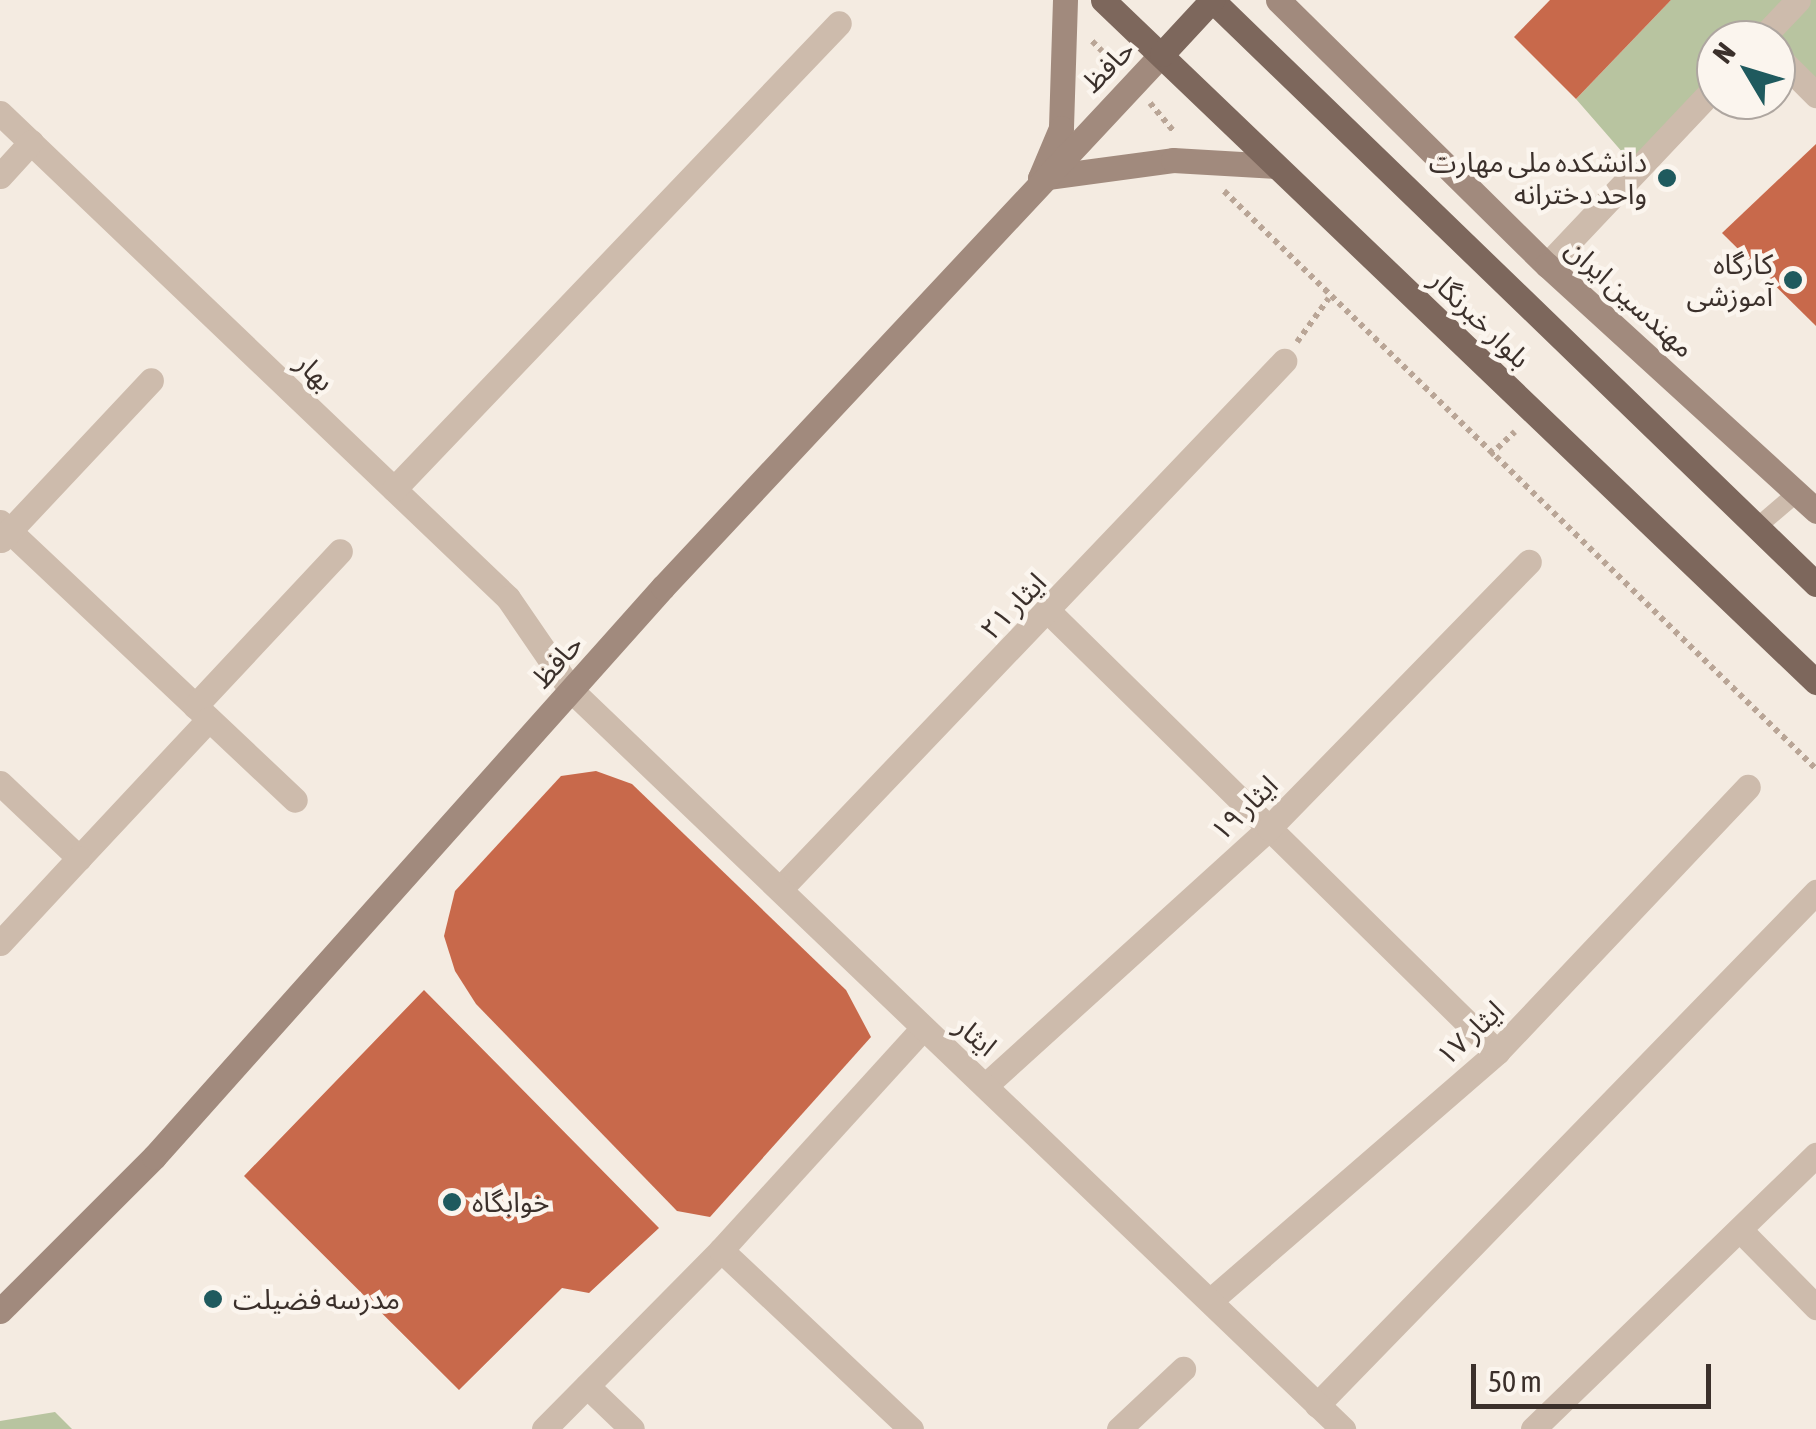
<!DOCTYPE html>
<html>
<head>
<meta charset="utf-8">
<style>
  body { margin:0 }
  #map { position:relative; width:1816px; height:1429px; overflow:hidden; background:#f4ebe1; font-family:"Asap Condensed","Noto Sans Arabic",sans-serif }
  div>[style] { position:absolute }
  .green>* { inset:0; background:#b8c4a0 }
  .building>* { inset:0; background:#c8694b }
  .path>* { height:6px; margin-top:-3px; transform-origin:0; background:repeating-linear-gradient(90deg,#b9a596 0 5px,transparent 0 10px) }
  .service>* { height:18px; margin:-9px; padding:0 9px; transform-origin:9px; border-radius:9px; background:#cdbbac }
  .minor>* { height:25px; margin:-12.5px; padding:0 12.5px; transform-origin:12.5px; border-radius:12.5px; background:#cdbbac }
  .tertiary>* { height:25px; margin:-12.5px; padding:0 12.5px; transform-origin:12.5px; border-radius:12.5px; background:#cdbbac }
  .secondary>* { height:25px; margin:-12.5px; padding:0 12.5px; transform-origin:12.5px; border-radius:12.5px; background:#a18a7d }
  .primary>* { height:25px; margin:-12.5px; padding:0 12.5px; transform-origin:12.5px; border-radius:12.5px; background:#7d675c }
  .dots>* { width:28px; height:28px; translate:-50% -50%; box-sizing:border-box; border:5px solid #fbf5ee; border-radius:50% }
  span { translate:-50% -50%; white-space:nowrap; text-align:center; line-height:1.15; -webkit-text-stroke:9px #fbf5ee; paint-order:stroke }
  .street-label { font-size:28px; color:#3b302b }
  .poi-label { font-size:28px; color:#3b302b }
  .right { translate:-100% -50%; text-align:right }
  .left { translate:0 -50%; text-align:left }
  .north { position:absolute; left:1696px; top:20px; width:100px; height:100px; box-sizing:border-box; background:#fbf5ee; border:2px solid #aea6a0; border-radius:50%; rotate:308deg; font-size:28px; font-weight:700; line-height:40px; text-align:center; color:#3b302b }
  .north::after { content:''; display:block; margin:auto; width:35px; height:45px; background:#1f5a5e; clip-path:polygon(50% 0,100% 100%,50% 72%,0 100%) }
  .scale { position:absolute; left:1471px; top:1364px; width:240px; height:45px; box-sizing:border-box; border:5px solid #3b302b; border-top:0; padding-left:12px; font-size:30px; line-height:35px; white-space:nowrap; color:#3b302b; -webkit-text-stroke:8px #fbf5ee; paint-order:stroke }
</style>
</head>
<body>
<div id="map">
  <div class="green">
    <div style="clip-path:polygon(1671px 0,1816px 0,1816px 91px,1776px 54px,1776px 40px,1716px 40px,1716px 86px,1637px 169px,1576px 99px)"></div>
    <div style="clip-path:polygon(55px 1412px,72px 1429px,0 1429px,0 1421px)"></div>
  </div>
  <div class="building">
    <div style="clip-path:polygon(1550px 0,1671px 0,1576px 99px,1514px 37px)"></div>
    <div style="clip-path:polygon(1816px 144px,1816px 326px,1722px 233px)"></div>
    <div style="clip-path:polygon(596px 771px,632px 784px,846px 990px,871px 1037px,710px 1217px,677px 1211px,476px 1004px,455px 971px,444px 936px,455px 891px,561px 776px)"></div>
    <div style="clip-path:polygon(424px 990px,659px 1228px,589px 1293px,562px 1288px,459px 1390px,244px 1176px)"></div>
  </div>
  <div class="path">
    <div style="left:1092px;top:41px;width:33px;rotate:45deg"></div>
    <div style="left:1150px;top:103px;width:38px;rotate:50deg"></div>
    <div style="left:1224px;top:191px;width:827px;rotate:44.31deg"></div>
    <div style="left:1297px;top:342px;width:54px;rotate:-54deg"></div>
    <div style="left:1490px;top:455px;width:34px;rotate:-43deg"></div>
  </div>
  <div class="service">
    <div style="left:1757px;top:527px;width:52px;rotate:-40.4deg"></div>
  </div>
  <div class="minor">
    <div style="left:1760px;top:40px;width:55px;rotate:-46.5deg"></div>
    <div style="left:1776px;top:55px;width:57px;rotate:45deg"></div>
    <div style="left:0;top:113px;width:702px;rotate:43.67deg"></div>
    <div style="left:508px;top:598px;width:112px;rotate:55.6deg"></div>
    <div style="left:0;top:176px;width:46px;rotate:-47.6deg"></div>
    <div style="left:1547px;top:265px;width:246px;rotate:-46.6deg"></div>
    <div style="left:394px;top:489px;width:644px;rotate:-46.32deg"></div>
    <div style="left:0;top:522px;width:405px;rotate:43.3deg"></div>
    <div style="left:1px;top:540px;width:219px;rotate:-46.8deg"></div>
    <div style="left:1049px;top:612px;width:628px;rotate:44.48deg"></div>
    <div style="left:195px;top:706px;width:212px;rotate:-46.9deg"></div>
    <div style="left:0;top:783px;width:109px;rotate:43.5deg"></div>
    <div style="left:79px;top:858px;width:190px;rotate:-46.9deg"></div>
    <div style="left:781px;top:888px;width:729px;rotate:-46.33deg"></div>
    <div style="left:0;top:943px;width:116px;rotate:-47.1deg"></div>
    <div style="left:987px;top:1084px;width:381px;rotate:-42.2deg"></div>
    <div style="left:1269px;top:828px;width:372px;rotate:-45.7deg"></div>
    <div style="left:1741px;top:1231px;width:107px;rotate:45.4deg"></div>
    <div style="left:721px;top:1250px;width:261px;rotate:43.3deg"></div>
    <div style="left:1211px;top:1300px;width:379px;rotate:-40.9deg"></div>
    <div style="left:1497px;top:1052px;width:365px;rotate:-46.6deg"></div>
    <div style="left:587px;top:1386px;width:62px;rotate:43.7deg"></div>
    <div style="left:1317px;top:1405px;width:716px;rotate:-45.79deg"></div>
    <div style="left:544px;top:1429px;width:252px;rotate:-45.3deg"></div>
    <div style="left:721px;top:1250px;width:299px;rotate:-47.7deg"></div>
    <div style="left:1119px;top:1429px;width:88px;rotate:-43.2deg"></div>
    <div style="left:1533px;top:1429px;width:394px;rotate:-44.1deg"></div>
  </div>
  <div class="tertiary">
    <div style="left:571px;top:690px;width:1069px;rotate:43.75deg"></div>
  </div>
  <div class="secondary">
    <div style="left:1065px;top:0;width:128px;rotate:91.8deg"></div>
    <div style="left:1061px;top:128px;width:54px;rotate:112.8deg"></div>
    <div style="left:1040px;top:178px;width:134px;rotate:-7.7deg"></div>
    <div style="left:1173px;top:160px;width:102px;rotate:3.4deg"></div>
    <div style="left:1278px;top:0;width:378px;rotate:44.6deg"></div>
    <div style="left:1547px;top:265px;width:365px;rotate:42.4deg"></div>
    <div style="left:0;top:1311px;width:218px;rotate:-45deg"></div>
    <div style="left:154px;top:1157px;width:764px;rotate:-48.24deg"></div>
    <div style="left:663px;top:587px;width:730px;rotate:-46.89deg"></div>
  </div>
  <div class="primary">
    <div style="left:1103px;top:0;width:987px;rotate:43.73deg"></div>
    <div style="left:1212px;top:0;width:840px;rotate:44.04deg"></div>
    <div style="left:1162px;top:54px;width:74px;rotate:-47.2deg"></div>
  </div>
  <div class="dots">
    <div style="left:1667px;top:178px;background:#1f5a5e"></div>
    <div style="left:1793px;top:280px;background:#1f5a5e"></div>
    <div style="left:452px;top:1202px;background:#1f5a5e"></div>
    <div style="left:213px;top:1299px;background:#1f5a5e"></div>
  </div>
  <div class="street-label">
    <span style="left:1108px;top:66px;rotate:-45deg">حافظ</span>
    <span style="left:1630px;top:298px;rotate:42deg">مهندسین ایران</span>
    <span style="left:1480px;top:319px;rotate:44deg">بلوار خبرنگار</span>
    <span style="left:315px;top:372px;rotate:44deg">بهار</span>
    <span style="left:1013px;top:606px;rotate:-46deg">ایثار ۲۱</span>
    <span style="left:557px;top:661px;rotate:-48deg">حافظ</span>
    <span style="left:1244px;top:808px;rotate:-44deg">ایثار ۱۹</span>
    <span style="left:1470px;top:1033px;rotate:-43deg">ایثار ۱۷</span>
    <span style="left:976px;top:1036px;rotate:40deg">ایثار</span>
  </div>
  <div class="poi-label">
    <span class="right" style="left:1647px;top:178px">دانشکده ملی مهارت<br>واحد دخترانه</span>
    <span class="right" style="left:1773px;top:280px">کارگاه<br>آموزشی</span>
    <span class="left" style="left:472px;top:1202px">خوابگاه</span>
    <span class="left" style="left:233px;top:1299px">مدرسه فضیلت</span>
  </div>
  <div class="north">N</div>
  <div class="scale">50 m</div>
</div>
</body>
</html>
